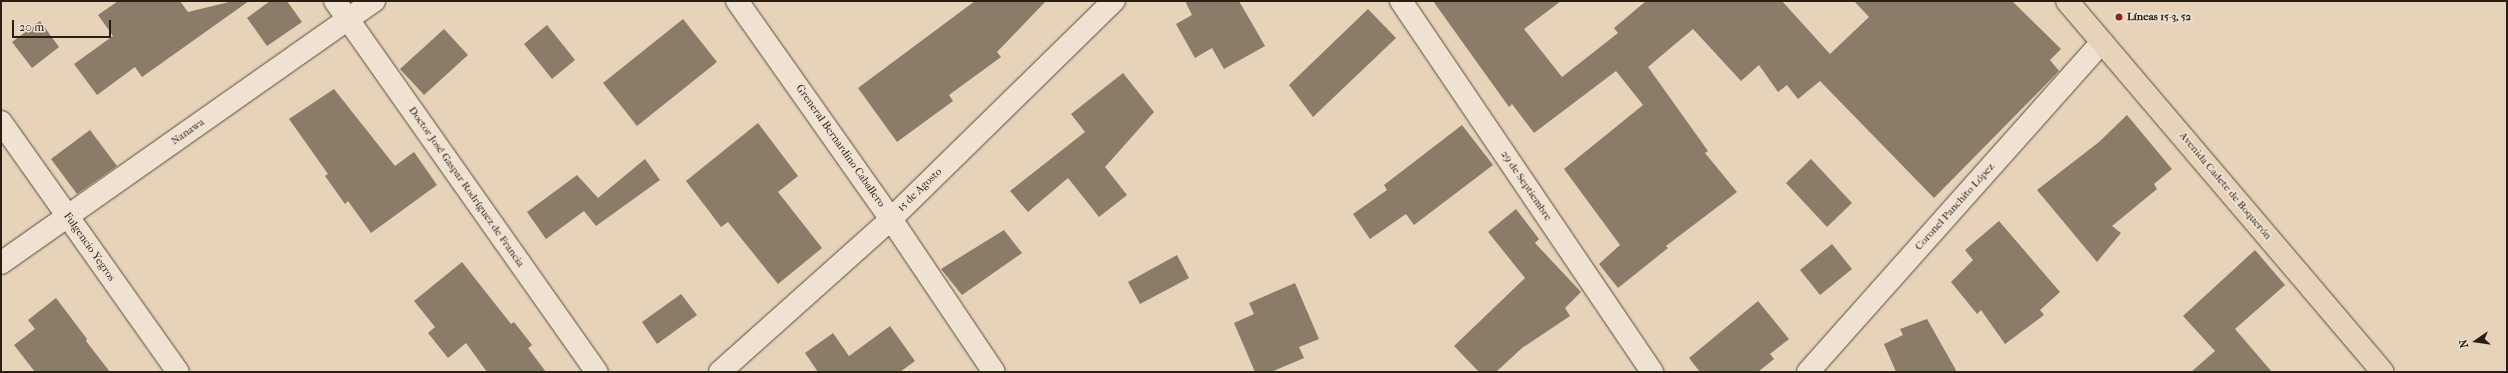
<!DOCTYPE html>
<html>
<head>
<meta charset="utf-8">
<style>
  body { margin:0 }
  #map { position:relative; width:2508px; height:373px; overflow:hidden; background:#e6d3b9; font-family:"IM FELL French Canon",serif }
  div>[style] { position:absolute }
  .building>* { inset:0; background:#8b7c69 }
  .roads { filter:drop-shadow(0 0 1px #584b3c) drop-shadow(0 0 1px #584b3c) }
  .minor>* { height:22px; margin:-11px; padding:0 11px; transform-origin:11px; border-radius:11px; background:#efe2d2 }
  .major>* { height:22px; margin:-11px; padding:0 11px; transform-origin:11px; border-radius:11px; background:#e6d3b9 }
  .dots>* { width:11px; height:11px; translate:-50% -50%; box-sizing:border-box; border:2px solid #efe2d2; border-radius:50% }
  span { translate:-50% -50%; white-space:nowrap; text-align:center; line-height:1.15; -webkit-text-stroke:3.5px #efe2d2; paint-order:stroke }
  .poi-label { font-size:11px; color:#281e13; font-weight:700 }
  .left { translate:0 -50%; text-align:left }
  .street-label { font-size:11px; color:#281e13 }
  .frame { position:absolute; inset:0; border:2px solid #281e13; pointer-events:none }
  .north { position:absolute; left:2456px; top:321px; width:40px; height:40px; -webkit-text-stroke:3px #efe2d2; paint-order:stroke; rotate:257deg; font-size:11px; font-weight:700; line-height:16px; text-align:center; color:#281e13 }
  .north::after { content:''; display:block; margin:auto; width:14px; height:18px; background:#281e13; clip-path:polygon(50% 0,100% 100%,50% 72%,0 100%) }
  .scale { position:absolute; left:12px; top:20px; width:99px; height:18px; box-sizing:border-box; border:2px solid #281e13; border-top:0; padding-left:5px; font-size:12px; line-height:14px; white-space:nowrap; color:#281e13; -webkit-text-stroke:3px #efe2d2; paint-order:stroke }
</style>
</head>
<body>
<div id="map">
  <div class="building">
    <div style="clip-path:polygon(118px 1px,180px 1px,188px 12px,233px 1px,249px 1px,142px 77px,135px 67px,97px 95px,74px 64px,113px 36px,98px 15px)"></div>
    <div style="clip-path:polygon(270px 1px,287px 1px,302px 22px,267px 46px,247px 18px)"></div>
    <div style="clip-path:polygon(975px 1px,1046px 1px,997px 52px,1001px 57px,949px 95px,953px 101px,897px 142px,858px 88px)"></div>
    <div style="clip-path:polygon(1185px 1px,1239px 1px,1265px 46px,1224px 69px,1212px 48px,1195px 58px,1176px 24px,1192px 15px)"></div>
    <div style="clip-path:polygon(1433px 1px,1561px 1px,1524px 29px,1562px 77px,1618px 33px,1614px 28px,1646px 1px,1782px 1px,1830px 54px,1869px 17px,1854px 1px,2012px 1px,2061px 49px,2050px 60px,2059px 71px,1934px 198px,1820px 81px,1798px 99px,1787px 85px,1778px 92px,1759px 65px,1741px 81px,1693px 29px,1648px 67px,1708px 151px,1705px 153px,1737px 192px,1666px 246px,1668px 248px,1618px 288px,1599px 264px,1620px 245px,1564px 169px,1643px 105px,1616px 71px,1534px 133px,1512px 104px,1509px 107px)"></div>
    <div style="clip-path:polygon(1368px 9px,1396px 38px,1313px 117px,1289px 85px)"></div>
    <div style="clip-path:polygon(683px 19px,717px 62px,637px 126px,603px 83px)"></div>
    <div style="clip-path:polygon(40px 21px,59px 47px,32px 68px,12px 42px)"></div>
    <div style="clip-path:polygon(547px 25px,575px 60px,552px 79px,524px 44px)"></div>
    <div style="clip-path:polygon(444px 29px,468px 55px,424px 95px,400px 69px)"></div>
    <div style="clip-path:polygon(1123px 73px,1154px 112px,1105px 167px,1127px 195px,1099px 217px,1068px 178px,1028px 212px,1010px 191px,1085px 132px,1071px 114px)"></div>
    <div style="clip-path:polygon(334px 89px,395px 166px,414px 152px,437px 185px,371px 233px,348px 201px,345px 204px,325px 176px,328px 174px,289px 119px)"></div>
    <div style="clip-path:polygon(2127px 115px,2172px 169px,2154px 184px,2157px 189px,2112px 226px,2121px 233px,2097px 262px,2037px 190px,2099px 142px)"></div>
    <div style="clip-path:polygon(758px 123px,798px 176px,778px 192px,822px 248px,778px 284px,728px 222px,721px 227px,686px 181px)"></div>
    <div style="clip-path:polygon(1462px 125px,1493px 165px,1414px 225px,1406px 214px,1370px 239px,1353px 214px,1387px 190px,1384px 185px)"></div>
    <div style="clip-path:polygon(90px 130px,117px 166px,77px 194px,51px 159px)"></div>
    <div style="clip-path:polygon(645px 159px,660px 180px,596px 226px,584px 211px,546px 239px,527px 212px,577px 175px,598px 198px)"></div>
    <div style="clip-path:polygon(1811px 159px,1852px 203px,1827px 227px,1786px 183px)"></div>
    <div style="clip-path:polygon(1516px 209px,1539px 239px,1535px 243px,1581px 292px,1565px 308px,1570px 316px,1522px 348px,1496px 372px,1479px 372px,1454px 346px,1525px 278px,1488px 232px)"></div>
    <div style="clip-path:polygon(1999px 221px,2060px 292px,2040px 310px,2044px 315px,2005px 344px,1981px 310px,1977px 314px,1951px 282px,1973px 260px,1965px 250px)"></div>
    <div style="clip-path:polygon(1004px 230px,1022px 253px,962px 295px,941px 269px)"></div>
    <div style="clip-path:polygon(1832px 244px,1852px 269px,1820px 295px,1800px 270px)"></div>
    <div style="clip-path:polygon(2255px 250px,2285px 285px,2235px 329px,2272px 372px,2191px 372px,2215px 351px,2183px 316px)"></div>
    <div style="clip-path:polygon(1177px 255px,1189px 278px,1140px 304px,1128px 282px)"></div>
    <div style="clip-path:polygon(462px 262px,511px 324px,514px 322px,532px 345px,528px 348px,546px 372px,487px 372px,466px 343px,448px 358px,428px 333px,435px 327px,414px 301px)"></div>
    <div style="clip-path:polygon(1295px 283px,1319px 339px,1299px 347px,1304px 358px,1271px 372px,1255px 372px,1234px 323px,1254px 314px,1249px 303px)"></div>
    <div style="clip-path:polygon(681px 294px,697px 315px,657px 344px,642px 322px)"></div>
    <div style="clip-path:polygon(56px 298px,87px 339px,86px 341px,110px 372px,35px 372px,14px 345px,35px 329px,28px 320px)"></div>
    <div style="clip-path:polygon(1758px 301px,1789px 339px,1770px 354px,1774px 359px,1758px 372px,1700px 372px,1689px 358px)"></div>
    <div style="clip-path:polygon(1927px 319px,1957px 372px,1896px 372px,1884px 344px,1903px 335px,1900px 329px)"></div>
    <div style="clip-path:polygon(890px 326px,915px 361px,900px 372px,818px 372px,805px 353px,833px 333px,849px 356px)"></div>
  </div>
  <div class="roads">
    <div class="minor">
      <div style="left:335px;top:1px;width:454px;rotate:54.8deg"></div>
      <div style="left:737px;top:1px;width:267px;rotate:54.8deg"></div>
      <div style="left:891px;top:219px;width:184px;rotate:56.1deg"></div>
      <div style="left:1401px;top:1px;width:448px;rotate:55.9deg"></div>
      <div style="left:1px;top:122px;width:306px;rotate:54.7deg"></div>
      <div style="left:1px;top:263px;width:456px;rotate:-35.1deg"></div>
      <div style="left:720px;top:372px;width:229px;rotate:-41.8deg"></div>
      <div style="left:891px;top:219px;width:312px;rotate:-44.4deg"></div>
      <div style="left:1808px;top:372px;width:442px;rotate:-48.3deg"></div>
    </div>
    <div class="major">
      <div style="left:2067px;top:1px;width:487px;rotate:49.6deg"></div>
    </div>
  </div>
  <div class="dots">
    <div style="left:2119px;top:17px;background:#8f2418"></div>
  </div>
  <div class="poi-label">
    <span class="left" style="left:2127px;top:17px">Líneas 15-3, 52</span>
  </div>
  <div class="street-label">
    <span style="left:188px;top:132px;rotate:-35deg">Nanawa</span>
    <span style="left:840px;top:146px;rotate:55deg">Greneral Bernardino Caballero</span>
    <span style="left:1526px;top:186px;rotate:56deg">29 de Septiembre</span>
    <span style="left:2225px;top:186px;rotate:50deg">Avenida Cadete de Boquerón</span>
    <span style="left:466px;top:187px;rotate:55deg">Doctor José Gaspar Rodríguez de Francia</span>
    <span style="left:920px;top:190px;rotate:-44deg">15 de Agosto</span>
    <span style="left:1955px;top:207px;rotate:-48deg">Coronel Panchito López</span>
    <span style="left:89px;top:247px;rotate:55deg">Fulgencio Yegros</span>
  </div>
  <div class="frame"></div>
  <div class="north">N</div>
  <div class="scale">20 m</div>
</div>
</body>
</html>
